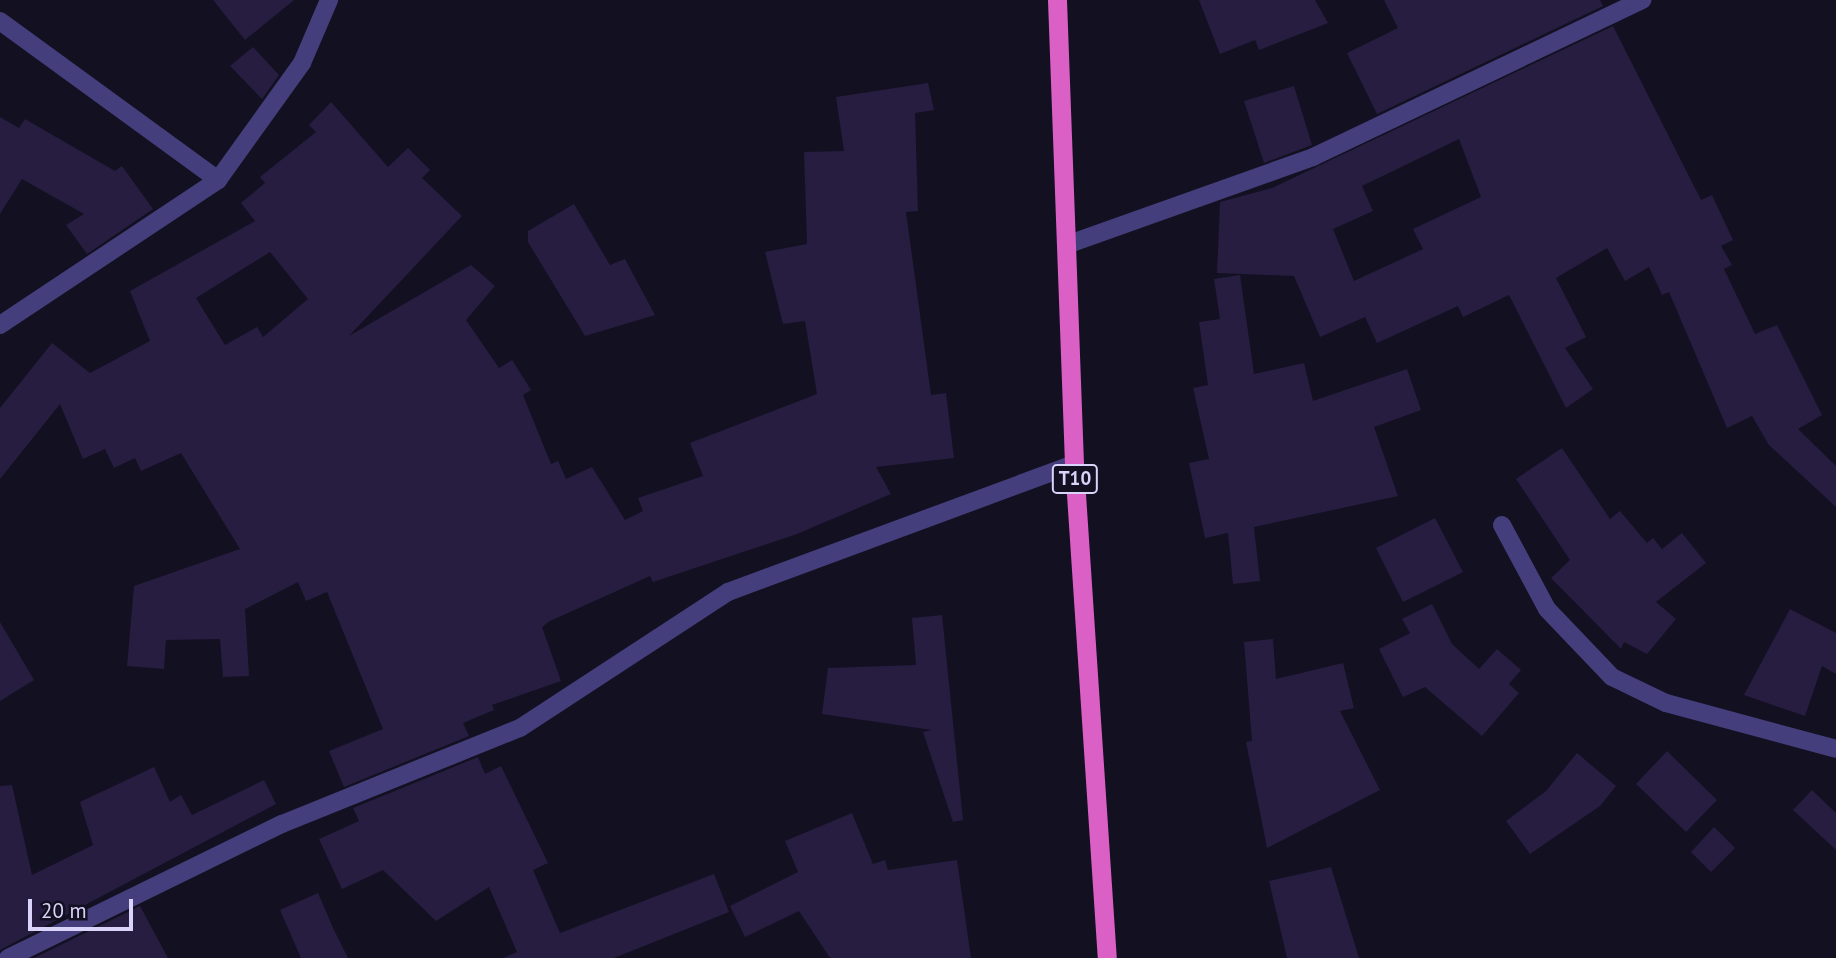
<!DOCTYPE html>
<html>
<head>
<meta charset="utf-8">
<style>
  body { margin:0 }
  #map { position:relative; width:1836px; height:958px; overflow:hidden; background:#131021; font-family:"PT Sans",sans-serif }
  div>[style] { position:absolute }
  .building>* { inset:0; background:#261d40 }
  .minor>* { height:18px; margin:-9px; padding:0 9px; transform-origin:9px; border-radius:9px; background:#443f7c }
  .trunk>* { height:19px; margin:-9.5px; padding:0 9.5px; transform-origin:9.5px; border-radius:9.5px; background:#da60c6 }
  span { translate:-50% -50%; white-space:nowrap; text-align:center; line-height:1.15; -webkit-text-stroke:5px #131021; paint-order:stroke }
  .shield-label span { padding:2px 5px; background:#131021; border:2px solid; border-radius:5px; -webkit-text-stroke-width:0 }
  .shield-label { font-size:19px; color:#dad4fb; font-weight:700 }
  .scale { position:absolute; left:28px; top:899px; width:105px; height:32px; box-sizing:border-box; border:4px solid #dad4fb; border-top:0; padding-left:9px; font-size:21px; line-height:24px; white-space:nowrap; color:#dad4fb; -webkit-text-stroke:5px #131021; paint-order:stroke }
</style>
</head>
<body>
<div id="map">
  <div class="building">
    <div style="clip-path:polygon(213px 0,294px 0,245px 40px)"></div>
    <div style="clip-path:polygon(1199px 0,1315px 0,1328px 23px,1259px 50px,1255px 40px,1220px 54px)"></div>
    <div style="clip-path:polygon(1384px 0,1600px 0,1603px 6px,1377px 114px,1347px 53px,1398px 28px)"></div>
    <div style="clip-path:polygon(evenodd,1613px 26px,1701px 200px,1712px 195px,1733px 240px,1721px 246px,1732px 265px,1724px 269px,1755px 334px,1777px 325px,1822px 415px,1798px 429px,1836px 466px,1836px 507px,1769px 445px,1752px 416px,1727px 428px,1669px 292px,1662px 295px,1649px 267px,1625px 281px,1607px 248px,1556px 278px,1586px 337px,1565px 348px,1593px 389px,1566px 408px,1509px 295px,1463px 317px,1458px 306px,1377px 343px,1365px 317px,1320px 337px,1294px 276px,1217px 273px,1220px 202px,1272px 188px,1613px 26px,1459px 139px,1481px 197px,1413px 229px,1423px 249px,1354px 281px,1333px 229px,1373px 211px,1362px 186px,1459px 139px)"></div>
    <div style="clip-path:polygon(253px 47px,279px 75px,262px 99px,230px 66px)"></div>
    <div style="clip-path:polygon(evenodd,928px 83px,934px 110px,915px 113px,918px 211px,906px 212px,931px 395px,946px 393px,954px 458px,876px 467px,891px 494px,797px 534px,653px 582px,650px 576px,550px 621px,542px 627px,561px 681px,492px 705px,494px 710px,463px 723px,469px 736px,344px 787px,329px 751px,383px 729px,327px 592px,306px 601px,298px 582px,245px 609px,249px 676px,223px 677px,220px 639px,166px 640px,164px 669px,127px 666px,134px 586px,240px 549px,181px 453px,141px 471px,135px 458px,114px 468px,105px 449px,83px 459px,60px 404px,0 479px,0 408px,52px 343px,90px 373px,150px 341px,130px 291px,255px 221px,241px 203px,265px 183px,260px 177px,316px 132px,309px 125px,331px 102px,388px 167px,408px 148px,430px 170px,422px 178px,462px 216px,349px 336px,471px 265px,495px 286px,466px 320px,499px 368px,512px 360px,531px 390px,523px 395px,551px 464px,558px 461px,566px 479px,592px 467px,625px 520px,643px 511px,638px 498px,703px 476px,690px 443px,817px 394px,805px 321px,783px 324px,765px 252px,807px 244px,804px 152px,844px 151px,836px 97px,928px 83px,270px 252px,308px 299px,263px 337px,257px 327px,225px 345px,196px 298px,270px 252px)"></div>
    <div style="clip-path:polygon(1294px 86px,1312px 145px,1264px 163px,1244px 101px)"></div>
    <div style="clip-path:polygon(0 117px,19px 128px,25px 119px,115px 171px,122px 166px,153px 209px,87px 254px,66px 225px,84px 214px,22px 179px,0 214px)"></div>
    <div style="clip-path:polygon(574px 204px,610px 265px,625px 259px,655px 315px,585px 336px,528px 242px,528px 231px)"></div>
    <div style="clip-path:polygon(1240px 275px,1254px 374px,1304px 363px,1313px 401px,1407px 369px,1421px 410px,1374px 427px,1398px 496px,1254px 527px,1260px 581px,1233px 584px,1228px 533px,1205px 538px,1189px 463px,1209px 459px,1193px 388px,1208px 385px,1199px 322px,1220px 319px,1214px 279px)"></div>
    <div style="clip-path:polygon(1562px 448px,1610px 519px,1620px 511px,1647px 543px,1653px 538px,1662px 549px,1682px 533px,1706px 563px,1656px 602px,1676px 619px,1647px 654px,1624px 642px,1621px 649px,1551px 578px,1570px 560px,1516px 479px)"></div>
    <div style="clip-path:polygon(1435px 518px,1463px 572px,1403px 602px,1376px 548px)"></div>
    <div style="clip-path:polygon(1432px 604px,1452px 644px,1479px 669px,1497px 649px,1521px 670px,1509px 684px,1519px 693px,1482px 736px,1425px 687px,1403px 697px,1379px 649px,1410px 633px,1402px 619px)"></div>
    <div style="clip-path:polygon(1790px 609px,1836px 633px,1836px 674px,1822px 666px,1805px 716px,1744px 695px)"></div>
    <div style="clip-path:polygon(942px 615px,963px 820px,953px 822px,923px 732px,932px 730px,822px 714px,828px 668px,916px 665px,912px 618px)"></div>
    <div style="clip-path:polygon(0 622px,34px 680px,0 701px)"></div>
    <div style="clip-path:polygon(1273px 639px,1276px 679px,1343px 663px,1354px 708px,1340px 711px,1380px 790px,1267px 848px,1246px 742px,1252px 741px,1244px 642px)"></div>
    <div style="clip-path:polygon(1667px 751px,1717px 800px,1686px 832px,1636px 784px)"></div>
    <div style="clip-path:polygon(1577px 753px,1616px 786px,1600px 806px,1530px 854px,1506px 821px,1546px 791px)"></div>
    <div style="clip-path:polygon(478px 757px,485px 774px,501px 766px,548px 863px,533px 870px,560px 933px,714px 874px,729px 912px,614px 958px,503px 958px,517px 952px,489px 887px,436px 921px,383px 870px,342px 889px,319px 839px,359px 821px,353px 808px)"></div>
    <div style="clip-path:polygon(154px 767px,170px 802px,181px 795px,192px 815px,264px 780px,276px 804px,0 950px,0 786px,12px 785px,32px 875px,93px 845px,80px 802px)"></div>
    <div style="clip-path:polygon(1812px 790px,1836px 813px,1836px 850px,1793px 810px)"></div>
    <div style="clip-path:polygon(852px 813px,873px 864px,885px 860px,888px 870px,957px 860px,971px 958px,830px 958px,799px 911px,745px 937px,730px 906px,798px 872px,785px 841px)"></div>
    <div style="clip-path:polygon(1714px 827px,1735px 848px,1711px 872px,1691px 852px)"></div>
    <div style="clip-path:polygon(1331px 867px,1359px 958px,1287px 958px,1269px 881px)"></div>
    <div style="clip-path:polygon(318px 893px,334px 930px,348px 958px,301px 958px,280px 910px)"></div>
    <div style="clip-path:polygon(140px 906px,168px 958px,34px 958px)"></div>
  </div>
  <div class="minor">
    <div style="left:0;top:21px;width:270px;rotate:36.1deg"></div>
    <div style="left:1069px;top:244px;width:259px;rotate:-19.6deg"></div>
    <div style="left:1313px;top:157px;width:365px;rotate:-25.5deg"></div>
    <div style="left:0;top:325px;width:262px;rotate:-33.6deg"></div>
    <div style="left:218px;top:180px;width:144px;rotate:-54.3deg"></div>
    <div style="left:302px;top:63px;width:69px;rotate:-66.8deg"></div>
    <div style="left:1502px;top:525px;width:95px;rotate:61.8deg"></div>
    <div style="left:1547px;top:609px;width:94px;rotate:46.3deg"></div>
    <div style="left:1612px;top:677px;width:60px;rotate:25.7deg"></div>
    <div style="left:1666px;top:703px;width:176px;rotate:15.1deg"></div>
    <div style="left:8px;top:958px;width:305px;rotate:-26.1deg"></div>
    <div style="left:282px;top:824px;width:257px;rotate:-22deg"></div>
    <div style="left:520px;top:728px;width:249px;rotate:-33.2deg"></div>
    <div style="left:728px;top:592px;width:369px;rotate:-20.3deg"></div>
  </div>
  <div class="trunk">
    <div style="left:1057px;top:0;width:464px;rotate:87.9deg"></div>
    <div style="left:1074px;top:464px;width:495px;rotate:86.2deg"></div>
  </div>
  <div class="shield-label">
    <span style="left:1075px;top:479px">T10</span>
  </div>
  <div class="scale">20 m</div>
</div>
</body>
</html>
